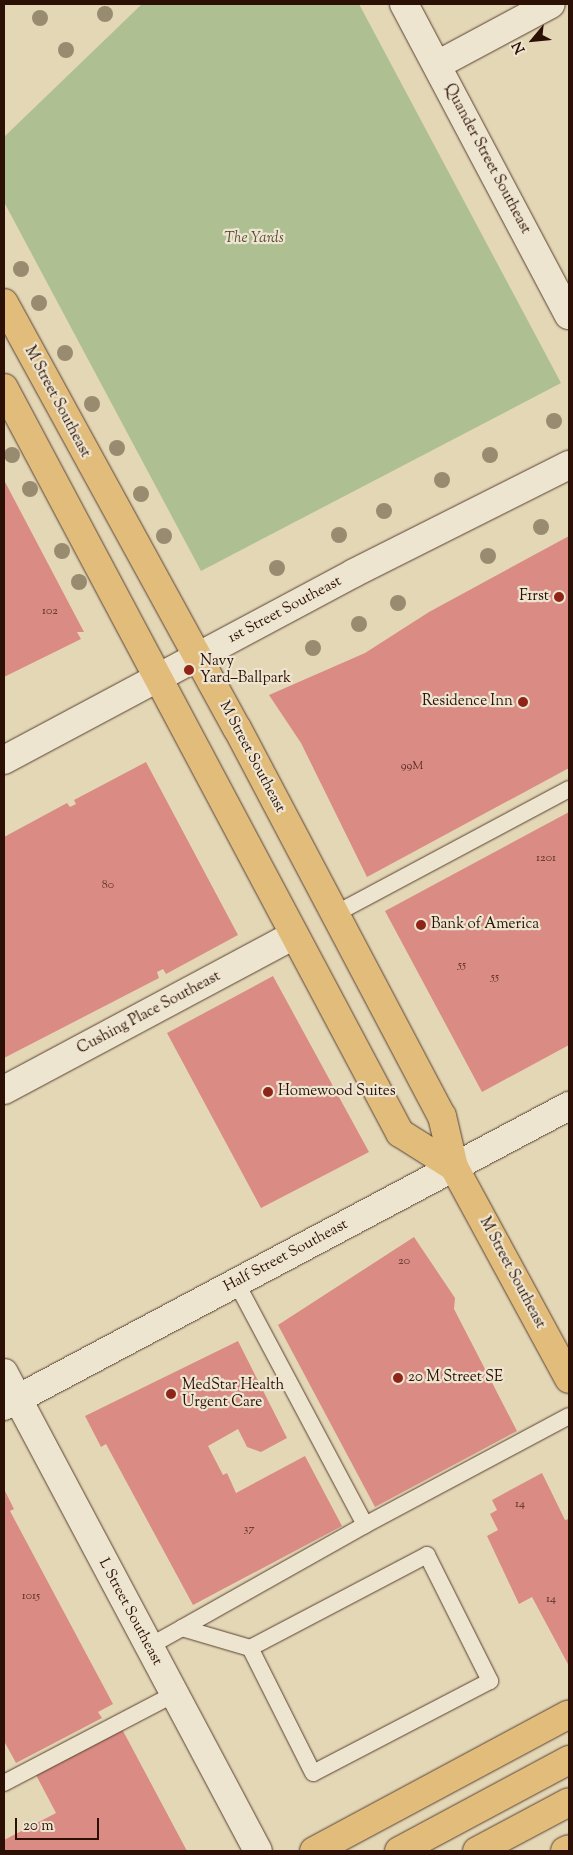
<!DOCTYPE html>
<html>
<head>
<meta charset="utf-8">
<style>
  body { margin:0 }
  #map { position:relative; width:573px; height:1855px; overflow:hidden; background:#e3d7b6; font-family:"Sorts Mill Goudy",serif }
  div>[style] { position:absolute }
  .green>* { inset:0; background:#aebf92 }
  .building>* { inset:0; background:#da8c84 }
  .roads { filter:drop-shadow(0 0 1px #5a4131) drop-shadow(0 0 1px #5a4131) }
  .service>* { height:16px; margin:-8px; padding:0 8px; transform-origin:8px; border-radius:8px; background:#ede5d0 }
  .minor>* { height:28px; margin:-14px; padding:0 14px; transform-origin:14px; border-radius:14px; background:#ede5d0 }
  .tertiary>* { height:28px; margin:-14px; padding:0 14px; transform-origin:14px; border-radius:14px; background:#ede5d0 }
  .primary>* { height:28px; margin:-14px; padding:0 14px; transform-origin:14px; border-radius:14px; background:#e2bc7b }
  .trees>* { width:16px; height:16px; margin:-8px; border-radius:50%; background:#988b70 }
  .dots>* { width:14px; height:14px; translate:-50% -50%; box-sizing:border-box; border:2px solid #ede5d0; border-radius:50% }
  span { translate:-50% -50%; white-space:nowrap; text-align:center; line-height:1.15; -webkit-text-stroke:4.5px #ede5d0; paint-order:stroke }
  .number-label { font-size:12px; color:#582e25 }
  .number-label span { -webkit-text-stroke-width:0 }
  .street-label { font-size:15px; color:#2c0f05 }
  .park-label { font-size:15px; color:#5a4d36; font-style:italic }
  .poi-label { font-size:15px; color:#2c0f05 }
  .right { translate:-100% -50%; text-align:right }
  .left { translate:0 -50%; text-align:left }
  .frame { position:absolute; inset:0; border:5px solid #2c0f05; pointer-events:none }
  .north { position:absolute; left:508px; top:15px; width:50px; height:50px; -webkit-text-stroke:4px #ede5d0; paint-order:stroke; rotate:242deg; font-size:14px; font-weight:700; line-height:20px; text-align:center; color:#2c0f05 }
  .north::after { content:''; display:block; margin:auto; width:18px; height:22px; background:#2c0f05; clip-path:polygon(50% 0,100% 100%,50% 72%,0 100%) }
  .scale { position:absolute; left:15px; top:1818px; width:84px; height:22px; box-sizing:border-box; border:2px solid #2c0f05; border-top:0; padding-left:6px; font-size:15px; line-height:18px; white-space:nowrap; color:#2c0f05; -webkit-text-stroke:4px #ede5d0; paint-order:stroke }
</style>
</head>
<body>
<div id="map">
  <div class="green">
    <div style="clip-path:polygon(142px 4px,359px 4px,561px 383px,201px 571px,4px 202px,4px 137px)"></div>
  </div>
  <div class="building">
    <div style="clip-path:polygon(4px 480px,84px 632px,77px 632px,81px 639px,4px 677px)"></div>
    <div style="clip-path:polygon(569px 536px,569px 768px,367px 877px,301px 743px,269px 695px,365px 653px,429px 612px)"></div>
    <div style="clip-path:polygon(146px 762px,238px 935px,166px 974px,163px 969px,157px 972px,159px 978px,4px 1058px,4px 837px,67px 803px,70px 807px,76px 804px,74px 800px)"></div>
    <div style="clip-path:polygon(569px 812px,569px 1045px,482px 1092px,385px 911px)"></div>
    <div style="clip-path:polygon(273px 976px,369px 1152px,261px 1208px,167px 1033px)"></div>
    <div style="clip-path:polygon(414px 1237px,455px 1298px,454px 1309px,517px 1431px,375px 1507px,278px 1325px)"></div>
    <div style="clip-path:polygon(238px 1341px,287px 1438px,261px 1452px,247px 1447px,238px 1429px,208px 1446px,223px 1475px,227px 1473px,236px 1493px,305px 1456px,342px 1526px,193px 1605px,106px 1444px,101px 1447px,85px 1416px)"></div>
    <div style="clip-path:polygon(542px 1473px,565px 1520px,569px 1519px,569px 1666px,532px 1597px,519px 1604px,487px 1536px,498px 1530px,490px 1514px,497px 1510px,492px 1500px)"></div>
    <div style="clip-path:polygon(4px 1489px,14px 1509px,10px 1511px,113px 1704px,98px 1712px,102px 1718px,16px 1763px,4px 1741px)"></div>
    <div style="clip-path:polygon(122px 1729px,187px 1851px,4px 1851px,4px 1840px,56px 1813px,36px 1775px)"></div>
  </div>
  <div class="roads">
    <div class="service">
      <div style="left:335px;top:914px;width:265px;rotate:-28.1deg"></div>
      <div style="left:236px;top:1282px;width:275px;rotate:62deg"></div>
      <div style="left:365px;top:1525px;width:231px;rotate:-28.1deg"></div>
      <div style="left:182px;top:1628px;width:210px;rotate:-29.4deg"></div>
      <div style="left:148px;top:1647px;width:39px;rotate:-29deg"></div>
      <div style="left:182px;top:1628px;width:71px;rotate:16.4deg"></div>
      <div style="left:250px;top:1648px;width:200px;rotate:-27.7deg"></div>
      <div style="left:427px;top:1555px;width:141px;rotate:63.4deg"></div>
      <div style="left:490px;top:1681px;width:199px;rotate:152.5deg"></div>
      <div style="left:313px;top:1773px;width:140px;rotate:-116.7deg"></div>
      <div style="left:4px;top:1783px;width:192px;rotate:-27.6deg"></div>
    </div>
    <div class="minor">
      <div style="left:404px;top:4px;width:352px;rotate:62.1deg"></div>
      <div style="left:437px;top:65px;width:129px;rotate:-28.2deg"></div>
      <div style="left:4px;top:1090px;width:329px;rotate:-28.1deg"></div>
      <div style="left:4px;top:1373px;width:541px;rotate:62.01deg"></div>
      <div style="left:4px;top:1406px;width:640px;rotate:-27.97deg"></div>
    </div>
    <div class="tertiary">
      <div style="left:4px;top:760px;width:397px;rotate:-28.1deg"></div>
      <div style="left:354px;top:573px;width:241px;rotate:-26.7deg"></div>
    </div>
    <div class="primary">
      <div style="left:4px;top:303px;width:485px;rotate:61.3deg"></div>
      <div style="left:237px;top:728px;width:439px;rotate:62.2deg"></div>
      <div style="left:442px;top:1116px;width:52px;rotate:76.8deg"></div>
      <div style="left:454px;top:1167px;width:241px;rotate:61.5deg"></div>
      <div style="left:4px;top:388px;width:844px;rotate:62.01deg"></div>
      <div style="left:400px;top:1133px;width:64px;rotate:32.2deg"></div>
      <div style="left:314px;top:1851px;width:289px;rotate:-28.2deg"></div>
      <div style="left:399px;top:1851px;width:193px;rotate:-28.2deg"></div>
      <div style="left:477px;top:1851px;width:104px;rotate:-28deg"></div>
      <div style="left:565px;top:1851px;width:4px;rotate:-27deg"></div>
    </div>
  </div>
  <div class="trees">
    <div style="left:105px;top:14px"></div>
    <div style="left:40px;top:18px"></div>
    <div style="left:66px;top:50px"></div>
    <div style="left:21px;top:269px"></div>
    <div style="left:39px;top:303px"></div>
    <div style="left:65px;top:353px"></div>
    <div style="left:92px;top:404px"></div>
    <div style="left:554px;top:421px"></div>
    <div style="left:117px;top:448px"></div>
    <div style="left:12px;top:455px"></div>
    <div style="left:490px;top:455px"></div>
    <div style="left:442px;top:480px"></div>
    <div style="left:30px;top:489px"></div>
    <div style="left:141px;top:494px"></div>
    <div style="left:384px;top:511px"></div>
    <div style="left:541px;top:527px"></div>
    <div style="left:339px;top:535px"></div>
    <div style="left:164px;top:536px"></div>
    <div style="left:62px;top:551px"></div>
    <div style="left:488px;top:556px"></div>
    <div style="left:277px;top:568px"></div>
    <div style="left:79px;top:582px"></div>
    <div style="left:398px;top:603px"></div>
    <div style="left:359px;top:624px"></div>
    <div style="left:313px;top:648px"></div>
  </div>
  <div class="dots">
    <div style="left:559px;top:597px;background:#8f2418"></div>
    <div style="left:189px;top:670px;background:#8f2418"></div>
    <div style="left:523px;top:702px;background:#8f2418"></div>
    <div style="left:421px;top:925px;background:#8f2418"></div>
    <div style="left:268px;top:1092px;background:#8f2418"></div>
    <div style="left:398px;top:1378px;background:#8f2418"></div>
    <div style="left:171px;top:1394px;background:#8f2418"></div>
  </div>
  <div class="number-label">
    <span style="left:50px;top:612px">102</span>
    <span style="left:412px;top:767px">99M</span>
    <span style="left:546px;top:859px">1201</span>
    <span style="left:108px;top:886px">80</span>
    <span style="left:462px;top:966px">55</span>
    <span style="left:495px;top:978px">55</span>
    <span style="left:404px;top:1262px">20</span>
    <span style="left:520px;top:1505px">14</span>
    <span style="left:249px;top:1530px">37</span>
    <span style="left:31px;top:1597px">1015</span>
    <span style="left:551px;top:1600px">14</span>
  </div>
  <div class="street-label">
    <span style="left:487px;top:159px;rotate:62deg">Quander Street Southeast</span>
    <span style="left:57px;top:402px;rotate:62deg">M Street Southeast</span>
    <span style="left:285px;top:610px;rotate:-28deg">1st Street Southeast</span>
    <span style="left:252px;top:757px;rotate:62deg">M Street Southeast</span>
    <span style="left:149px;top:1013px;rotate:-28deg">Cushing Place Southeast</span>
    <span style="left:286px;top:1256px;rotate:-28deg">Half Street Southeast</span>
    <span style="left:512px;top:1273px;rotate:62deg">M Street Southeast</span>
    <span style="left:130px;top:1612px;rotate:62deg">L Street Southeast</span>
  </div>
  <div class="park-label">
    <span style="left:254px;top:239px">The Yards</span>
  </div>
  <div class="poi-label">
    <span class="right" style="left:549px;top:597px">F1rst</span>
    <span class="left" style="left:200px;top:670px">Navy<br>Yard–Ballpark</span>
    <span class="right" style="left:513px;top:702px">Residence Inn</span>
    <span class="left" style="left:431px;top:925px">Bank of America</span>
    <span class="left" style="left:278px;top:1092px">Homewood Suites</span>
    <span class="left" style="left:408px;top:1378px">20 M Street SE</span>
    <span class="left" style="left:182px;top:1394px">MedStar Health<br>Urgent Care</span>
  </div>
  <div class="frame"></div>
  <div class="north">N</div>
  <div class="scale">20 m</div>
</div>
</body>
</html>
